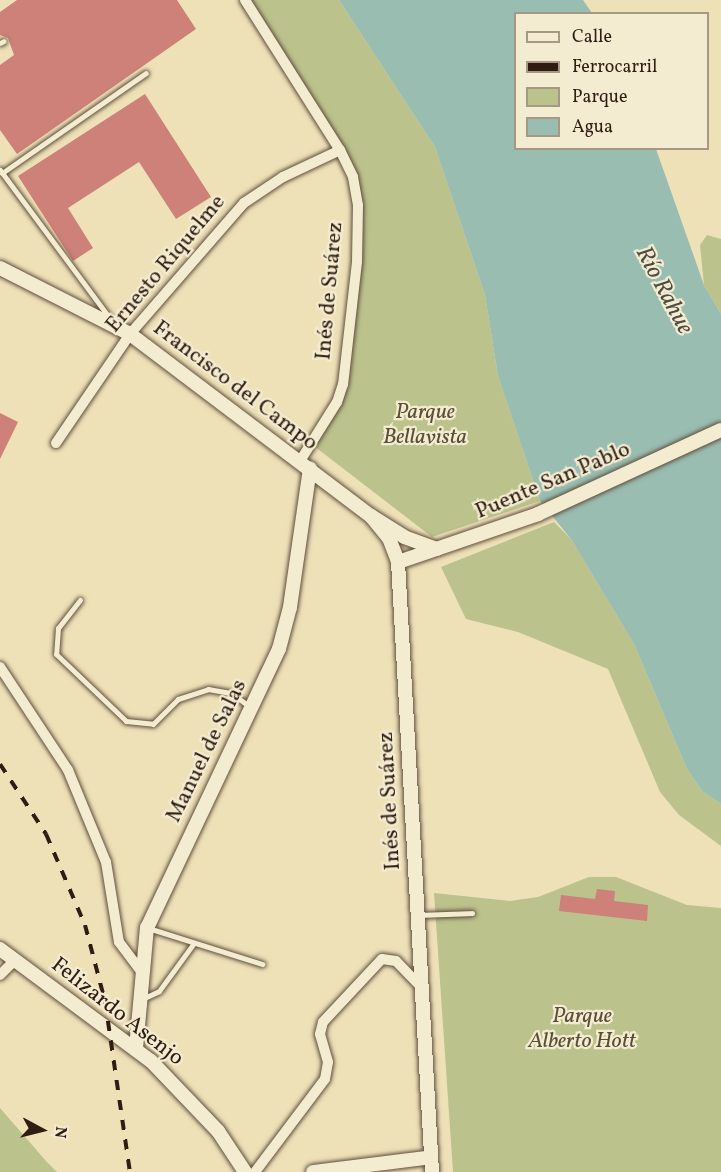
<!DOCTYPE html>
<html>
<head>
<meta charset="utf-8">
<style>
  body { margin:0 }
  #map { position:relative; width:721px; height:1172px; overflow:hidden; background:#eee1b8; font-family:Vollkorn,serif }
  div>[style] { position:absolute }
  .green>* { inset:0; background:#bcc28c }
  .water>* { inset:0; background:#99bdb1 }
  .building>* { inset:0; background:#cd8179 }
  .roads { filter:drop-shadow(0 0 2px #5f4e3d) drop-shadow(0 0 2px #5f4e3d) }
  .lane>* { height:5px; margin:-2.5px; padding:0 2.5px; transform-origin:2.5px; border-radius:2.5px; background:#f4ecd1 }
  .street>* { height:10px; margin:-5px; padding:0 5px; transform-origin:5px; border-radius:5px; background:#f4ecd1 }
  .secondary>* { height:14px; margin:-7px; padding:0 7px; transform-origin:7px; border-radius:7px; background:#f4ecd1 }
  .rail>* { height:4px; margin-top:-2px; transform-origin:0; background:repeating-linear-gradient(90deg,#2f1d14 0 10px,transparent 0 20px) }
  span { translate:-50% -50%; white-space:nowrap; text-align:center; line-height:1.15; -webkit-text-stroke:4.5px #f4ecd1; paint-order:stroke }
  .street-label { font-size:22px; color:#2f1d14 }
  .park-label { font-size:22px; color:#594f38; font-style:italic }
  .water-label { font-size:24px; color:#4f4d43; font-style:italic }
  .legend { position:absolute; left:514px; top:12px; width:195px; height:138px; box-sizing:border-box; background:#f4ecd1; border:2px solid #a59985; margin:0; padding:8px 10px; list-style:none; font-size:18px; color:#2f1d14 }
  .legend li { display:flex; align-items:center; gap:12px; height:30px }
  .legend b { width:30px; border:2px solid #a59985 }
  .north { position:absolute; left:12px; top:1100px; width:60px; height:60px; -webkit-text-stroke:4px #f4ecd1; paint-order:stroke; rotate:97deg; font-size:16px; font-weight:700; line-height:24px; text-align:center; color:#2f1d14 }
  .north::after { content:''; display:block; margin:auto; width:21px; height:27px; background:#2f1d14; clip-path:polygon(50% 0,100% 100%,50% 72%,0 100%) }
</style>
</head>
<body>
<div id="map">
  <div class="green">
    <div style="clip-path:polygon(249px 0,339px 0,435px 147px,485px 295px,498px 376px,540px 501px,432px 537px,314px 446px,348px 388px,361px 266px,355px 176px)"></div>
    <div style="clip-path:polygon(707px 235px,721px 239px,721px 314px,704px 285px,700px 245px)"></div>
    <div style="clip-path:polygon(554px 522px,571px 539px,634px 644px,687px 769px,702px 791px,721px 804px,721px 846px,679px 815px,660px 792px,608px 669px,518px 632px,466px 619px,441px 567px)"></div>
    <div style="clip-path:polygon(589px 877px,616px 877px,687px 905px,721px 908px,721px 1172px,453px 1172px,434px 893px,510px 901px,538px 897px)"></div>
    <div style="clip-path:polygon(0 1108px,46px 1161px,57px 1172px,0 1172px)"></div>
  </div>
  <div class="water">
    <div style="clip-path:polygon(339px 0,583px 0,592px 13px,516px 14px,516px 148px,656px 149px,704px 285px,721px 314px,721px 804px,702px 791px,687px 769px,634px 644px,571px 539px,540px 501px,498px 376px,485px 295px,435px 147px)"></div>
  </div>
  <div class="building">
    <div style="clip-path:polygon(17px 0,177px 0,196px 29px,17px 154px,0 130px,0 65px,14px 55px,8px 38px,0 35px,0 12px)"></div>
    <div style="clip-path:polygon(145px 94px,211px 197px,176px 219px,139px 162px,68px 208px,93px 248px,73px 261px,18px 176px)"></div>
    <div style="clip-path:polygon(0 413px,18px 422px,0 459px)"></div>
    <div style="clip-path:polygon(597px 889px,615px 891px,614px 901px,648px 905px,647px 921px,559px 911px,561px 895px,595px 899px)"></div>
  </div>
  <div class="roads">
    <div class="lane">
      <div style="left:0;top:43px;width:4px;rotate:-27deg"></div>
      <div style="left:0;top:170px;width:187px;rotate:53.5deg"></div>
      <div style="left:2px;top:173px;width:175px;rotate:-34.8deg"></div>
      <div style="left:80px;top:600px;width:36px;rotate:128deg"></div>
      <div style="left:58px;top:628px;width:26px;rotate:94deg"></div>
      <div style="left:56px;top:654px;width:97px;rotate:43.7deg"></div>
      <div style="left:126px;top:721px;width:27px;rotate:6deg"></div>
      <div style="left:153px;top:724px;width:35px;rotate:-45deg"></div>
      <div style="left:178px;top:699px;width:32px;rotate:-18deg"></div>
      <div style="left:208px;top:689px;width:23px;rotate:10deg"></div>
      <div style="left:231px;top:693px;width:24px;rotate:36deg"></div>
      <div style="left:420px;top:915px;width:52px;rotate:-2.2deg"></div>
      <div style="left:148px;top:928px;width:120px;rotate:17.5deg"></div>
      <div style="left:140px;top:1000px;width:21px;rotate:-25deg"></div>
      <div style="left:159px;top:991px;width:59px;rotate:-53.9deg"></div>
    </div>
    <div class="street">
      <div style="left:245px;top:0;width:178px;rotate:57.7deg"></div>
      <div style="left:340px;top:150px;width:30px;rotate:64deg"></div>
      <div style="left:353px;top:177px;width:28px;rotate:80deg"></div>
      <div style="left:358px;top:205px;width:57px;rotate:91deg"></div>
      <div style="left:357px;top:262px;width:123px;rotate:96.5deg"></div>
      <div style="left:343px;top:384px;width:19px;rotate:108deg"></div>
      <div style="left:337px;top:402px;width:70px;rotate:122.1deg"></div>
      <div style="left:56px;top:443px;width:132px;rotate:-55.8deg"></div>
      <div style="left:130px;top:334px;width:174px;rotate:-49deg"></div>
      <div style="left:244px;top:203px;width:47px;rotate:-33.7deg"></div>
      <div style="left:283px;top:177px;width:63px;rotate:-25.3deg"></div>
      <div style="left:0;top:667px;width:123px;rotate:56.6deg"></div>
      <div style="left:68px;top:770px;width:100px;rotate:67.6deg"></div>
      <div style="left:106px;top:862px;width:81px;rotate:80.8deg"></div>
      <div style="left:119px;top:942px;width:36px;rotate:53deg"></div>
      <div style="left:0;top:975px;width:21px;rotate:-45deg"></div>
      <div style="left:255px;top:1172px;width:116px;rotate:-53deg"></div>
      <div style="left:325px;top:1079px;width:17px;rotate:-80deg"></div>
      <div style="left:328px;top:1062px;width:29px;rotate:-106deg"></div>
      <div style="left:320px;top:1034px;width:12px;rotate:-76deg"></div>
      <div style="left:323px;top:1022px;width:86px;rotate:-46.9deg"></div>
      <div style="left:382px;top:959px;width:14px;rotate:8deg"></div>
      <div style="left:396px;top:961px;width:37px;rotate:46deg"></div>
    </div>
    <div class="secondary">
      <div style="left:0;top:268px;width:146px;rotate:26.9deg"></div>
      <div style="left:130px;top:334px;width:302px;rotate:37.1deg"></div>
      <div style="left:371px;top:516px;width:39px;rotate:32deg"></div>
      <div style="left:404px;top:537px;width:35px;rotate:20deg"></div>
      <div style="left:371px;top:516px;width:28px;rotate:51deg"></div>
      <div style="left:389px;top:538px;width:26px;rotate:69deg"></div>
      <div style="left:398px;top:562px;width:611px;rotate:86.81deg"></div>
      <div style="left:398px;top:562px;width:148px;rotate:-18.9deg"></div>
      <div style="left:538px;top:514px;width:201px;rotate:-24.7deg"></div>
      <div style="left:0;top:949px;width:188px;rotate:36.6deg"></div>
      <div style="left:151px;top:1061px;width:97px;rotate:46.3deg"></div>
      <div style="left:218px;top:1131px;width:49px;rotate:56.6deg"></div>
      <div style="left:136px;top:1048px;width:121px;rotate:-84.8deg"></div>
      <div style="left:147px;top:928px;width:309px;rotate:-64.7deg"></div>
      <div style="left:279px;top:649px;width:43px;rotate:-75.3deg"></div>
      <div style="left:290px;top:607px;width:140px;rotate:-81.8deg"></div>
      <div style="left:313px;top:1172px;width:113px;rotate:-7.1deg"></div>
    </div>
  </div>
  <div class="rail">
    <div style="left:0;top:764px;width:84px;rotate:56.7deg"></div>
    <div style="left:46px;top:834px;width:99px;rotate:66.8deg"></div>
    <div style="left:85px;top:925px;width:79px;rotate:75.3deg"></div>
    <div style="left:105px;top:1001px;width:173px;rotate:81.7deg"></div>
  </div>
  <div class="street-label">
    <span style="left:166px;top:264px;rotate:-50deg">Ernesto Riquelme</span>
    <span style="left:330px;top:291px;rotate:-85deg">Inés de Suárez</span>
    <span style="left:235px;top:386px;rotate:37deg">Francisco del Campo</span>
    <span style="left:553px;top:481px;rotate:-23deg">Puente San Pablo</span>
    <span style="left:207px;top:751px;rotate:-64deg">Manuel de Salas</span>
    <span style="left:390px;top:801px;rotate:-93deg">Inés de Suárez</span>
    <span style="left:117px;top:1012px;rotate:38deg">Felizardo Asenjo</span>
  </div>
  <div class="park-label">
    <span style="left:425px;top:425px">Parque<br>Bellavista</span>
    <span style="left:582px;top:1029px">Parque<br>Alberto Hott</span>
  </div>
  <div class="water-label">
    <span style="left:663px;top:291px;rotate:62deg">Río Rahue</span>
  </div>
  <ul class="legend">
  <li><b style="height:8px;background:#f4ecd1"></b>Calle</li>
  <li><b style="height:8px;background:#2f1d14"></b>Ferrocarril</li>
  <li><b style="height:16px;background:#bcc28c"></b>Parque</li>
  <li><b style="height:16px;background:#99bdb1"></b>Agua</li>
  </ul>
  <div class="north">N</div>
</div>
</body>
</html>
